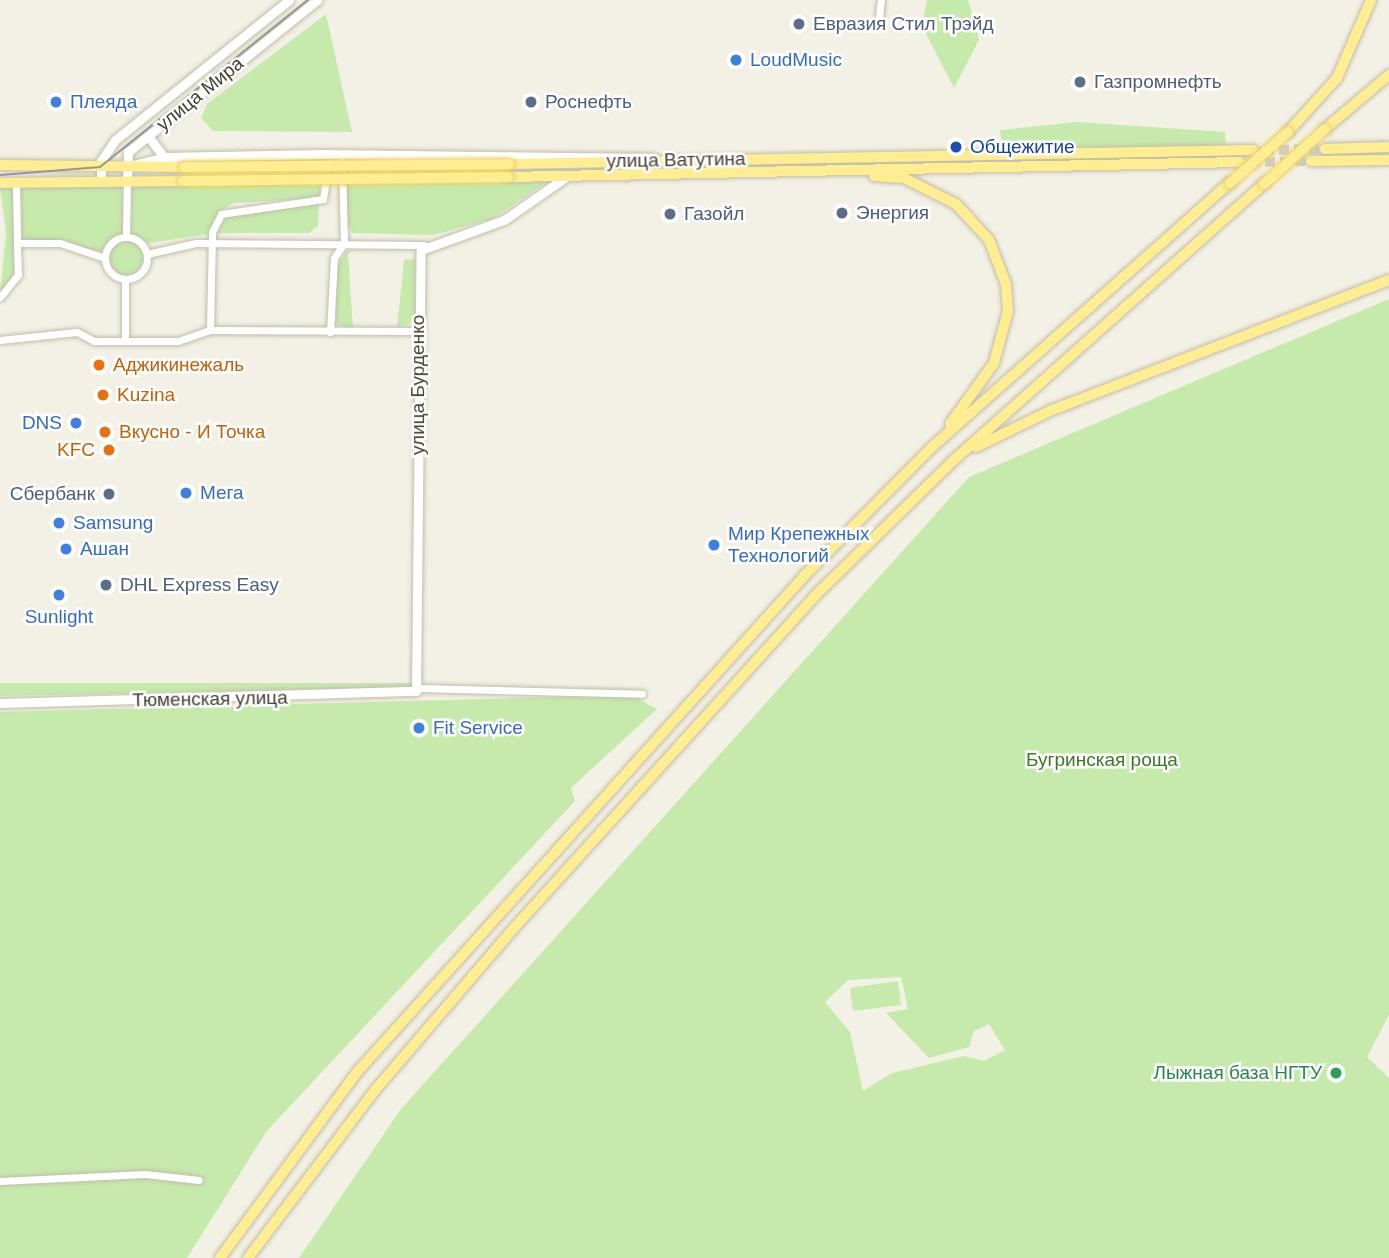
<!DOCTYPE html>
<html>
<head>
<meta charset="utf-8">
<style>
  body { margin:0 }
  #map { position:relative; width:1389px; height:1258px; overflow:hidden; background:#f3f1e5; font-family:Helvetica,sans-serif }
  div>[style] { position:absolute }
  .green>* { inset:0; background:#c6eaac }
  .round { border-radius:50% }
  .primary-tunnel>* { height:10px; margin-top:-5px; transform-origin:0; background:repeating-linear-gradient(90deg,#d0cec2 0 10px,transparent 0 15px) }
  .roads { filter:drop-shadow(0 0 2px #c2bdaa) drop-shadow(0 0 2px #c2bdaa) }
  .minor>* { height:7px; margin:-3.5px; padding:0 3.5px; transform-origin:3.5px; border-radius:3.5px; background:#fff }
  .minor>.ring { margin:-3.5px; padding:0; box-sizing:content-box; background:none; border:7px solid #fff; border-radius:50% }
  .tertiary>* { height:9px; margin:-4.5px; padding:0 4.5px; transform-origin:4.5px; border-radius:4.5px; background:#fff }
  .primary>* { height:10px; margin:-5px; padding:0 5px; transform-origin:5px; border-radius:5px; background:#ffed92 }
  .tram>* { height:2px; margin:-1px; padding:0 1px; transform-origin:1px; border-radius:1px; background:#959595 }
  .bridges { filter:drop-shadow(0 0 2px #e8d05e) drop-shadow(0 0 2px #e8d05e) }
  .primary-bridge>* { height:10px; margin:-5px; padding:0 5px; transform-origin:5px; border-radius:5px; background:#ffed92 }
  .dots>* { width:19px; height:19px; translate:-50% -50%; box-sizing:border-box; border:4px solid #fff; border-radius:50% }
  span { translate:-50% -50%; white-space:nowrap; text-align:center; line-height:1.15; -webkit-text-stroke:5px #fff; paint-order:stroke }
  .service-label { font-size:19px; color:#4e5e75 }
  .left { translate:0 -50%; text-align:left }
  .right { translate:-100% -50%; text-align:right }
  .shop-label { font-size:19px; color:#366cbe }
  .street-label { font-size:19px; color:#464134 }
  .transit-label { font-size:19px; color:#164399 }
  .food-label { font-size:19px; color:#c56008 }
  .park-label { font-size:19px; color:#3b7a25 }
  .leisure-label { font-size:19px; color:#27864d }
</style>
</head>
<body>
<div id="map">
  <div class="green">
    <div style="clip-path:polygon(927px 0,968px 0,976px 24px,979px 40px,954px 88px,922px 26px)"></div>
    <div style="clip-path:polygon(326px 14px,352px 132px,213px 131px,201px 118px,207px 104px)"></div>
    <div style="clip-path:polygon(1077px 122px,1225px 132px,1226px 146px,1002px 148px,1000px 130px)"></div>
    <div style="clip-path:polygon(547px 182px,492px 219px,433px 235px,352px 233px,347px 222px,345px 185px)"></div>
    <div style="clip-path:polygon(320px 183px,320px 198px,233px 203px,219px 212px,209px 234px,149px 243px,131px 233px,132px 185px)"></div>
    <div style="clip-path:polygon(122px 186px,123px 234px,98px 252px,60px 240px,22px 241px,21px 187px)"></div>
    <div style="clip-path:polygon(0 187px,13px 187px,14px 252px,14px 274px,0 293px,6px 233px)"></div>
    <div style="clip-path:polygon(319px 205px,318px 226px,309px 233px,218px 233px,224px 218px,238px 211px)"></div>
    <div class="round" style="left:109px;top:241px;width:34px;height:34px"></div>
    <div style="clip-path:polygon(355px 249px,348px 254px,353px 328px,344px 328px,336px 322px,336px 268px,346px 252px)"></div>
    <div style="clip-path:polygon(415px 259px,415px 322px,397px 327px,404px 260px)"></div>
    <div style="clip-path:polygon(evenodd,1389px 299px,1389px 1015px,1367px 1057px,1389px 1078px,1389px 1258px,299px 1258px,401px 1109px,969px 477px,1389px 299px,901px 977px,908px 1009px,886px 1013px,929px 1058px,969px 1047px,974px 1031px,989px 1024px,1005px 1050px,984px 1061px,964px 1056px,892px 1073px,863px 1091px,850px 1032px,825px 1002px,848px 980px,901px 977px)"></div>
    <div style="clip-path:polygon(0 683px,412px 683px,412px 687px,0 696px)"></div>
    <div style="clip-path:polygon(631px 695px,657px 709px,571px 788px,575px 801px,266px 1132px,187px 1258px,0 1258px,0 712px)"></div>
    <div style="clip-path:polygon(898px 981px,901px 1005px,853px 1011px,850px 988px)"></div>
  </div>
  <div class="primary-tunnel">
    <div style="left:1264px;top:150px;width:61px;rotate:-0.9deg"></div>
    <div style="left:1250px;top:162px;width:61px;rotate:-0.9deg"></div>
  </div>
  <div class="roads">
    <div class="minor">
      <div style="left:879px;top:18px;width:18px;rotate:-84deg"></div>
      <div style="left:16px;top:183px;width:60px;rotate:89deg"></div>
      <div style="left:126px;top:236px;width:55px;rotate:-89deg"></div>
      <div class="ring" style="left:105px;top:237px;width:35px;height:35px"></div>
      <div style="left:147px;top:254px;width:50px;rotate:-12.7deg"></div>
      <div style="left:196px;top:243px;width:228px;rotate:0.5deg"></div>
      <div style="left:0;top:297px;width:28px;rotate:-51deg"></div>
      <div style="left:18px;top:275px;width:32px;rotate:-92deg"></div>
      <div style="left:17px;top:243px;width:43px"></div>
      <div style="left:60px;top:243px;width:47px;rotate:18.4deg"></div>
      <div style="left:210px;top:330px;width:98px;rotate:-88.8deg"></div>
      <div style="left:212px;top:232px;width:20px;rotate:-63deg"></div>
      <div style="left:221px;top:214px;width:103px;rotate:-8.4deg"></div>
      <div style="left:323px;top:199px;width:37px;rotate:-81deg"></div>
      <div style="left:330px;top:332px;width:74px;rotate:-86.9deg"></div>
      <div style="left:334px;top:258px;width:18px;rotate:-56deg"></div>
      <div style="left:344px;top:243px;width:81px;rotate:-91.4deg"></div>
      <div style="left:0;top:340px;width:77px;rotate:-5.9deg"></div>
      <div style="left:77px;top:332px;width:19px;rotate:28deg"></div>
      <div style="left:94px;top:341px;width:84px"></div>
      <div style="left:178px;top:341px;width:34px;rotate:-19deg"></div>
      <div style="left:210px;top:330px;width:207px;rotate:0.3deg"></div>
      <div style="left:125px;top:341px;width:62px;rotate:-90deg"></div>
      <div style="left:418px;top:688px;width:224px;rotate:1.5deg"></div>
      <div style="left:0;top:1181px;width:145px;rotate:-2.8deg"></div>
      <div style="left:145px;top:1174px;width:54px;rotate:6.3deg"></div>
    </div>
    <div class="tertiary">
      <div style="left:148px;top:136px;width:26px;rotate:53deg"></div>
      <div style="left:133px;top:165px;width:32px;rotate:-14deg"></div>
      <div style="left:164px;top:157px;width:158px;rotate:-1.1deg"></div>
      <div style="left:322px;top:154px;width:331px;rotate:0.7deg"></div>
      <div style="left:101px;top:181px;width:20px;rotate:-90deg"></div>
      <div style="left:101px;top:161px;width:25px;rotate:-56deg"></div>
      <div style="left:115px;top:140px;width:223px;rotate:-38.8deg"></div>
      <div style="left:127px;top:181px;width:29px;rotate:-88deg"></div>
      <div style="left:128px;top:152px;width:243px;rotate:-38.8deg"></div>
      <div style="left:0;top:703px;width:416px;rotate:-1.7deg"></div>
      <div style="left:416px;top:691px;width:441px;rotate:-89.4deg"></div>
      <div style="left:421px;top:250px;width:88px;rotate:-19.9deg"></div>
      <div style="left:504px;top:220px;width:77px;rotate:-34.9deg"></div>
    </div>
    <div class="primary">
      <div style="left:1325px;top:129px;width:84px;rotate:-40.2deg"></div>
      <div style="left:1288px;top:132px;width:73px;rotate:-47.8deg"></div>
      <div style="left:1337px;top:78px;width:85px;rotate:-66.4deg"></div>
      <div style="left:1325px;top:149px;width:64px;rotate:-1.8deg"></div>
      <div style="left:1311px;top:161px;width:78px;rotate:-0.7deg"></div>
      <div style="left:509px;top:164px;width:744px;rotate:-1.08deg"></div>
      <div style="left:0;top:165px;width:184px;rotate:0.6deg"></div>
      <div style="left:874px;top:176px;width:30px;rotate:4deg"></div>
      <div style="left:904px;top:178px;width:58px;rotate:26.6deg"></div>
      <div style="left:956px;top:204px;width:49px;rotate:47.5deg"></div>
      <div style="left:989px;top:240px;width:47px;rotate:68.9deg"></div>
      <div style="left:1006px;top:284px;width:27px;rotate:86deg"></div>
      <div style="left:1008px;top:311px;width:54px;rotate:105.1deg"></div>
      <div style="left:994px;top:363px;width:75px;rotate:125.8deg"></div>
      <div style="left:508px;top:177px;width:732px;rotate:-1.17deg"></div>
      <div style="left:0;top:183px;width:183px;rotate:-0.6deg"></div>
      <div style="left:976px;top:447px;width:85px;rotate:-26deg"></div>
      <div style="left:1052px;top:410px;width:361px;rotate:-21.1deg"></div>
      <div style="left:220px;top:1258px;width:232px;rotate:-53.6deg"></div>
      <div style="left:358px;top:1071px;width:668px;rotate:-47.97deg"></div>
      <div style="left:805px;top:575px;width:179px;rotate:-45.2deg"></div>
      <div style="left:931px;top:448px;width:400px;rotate:-41.6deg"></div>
      <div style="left:248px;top:1258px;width:212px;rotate:-52.9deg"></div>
      <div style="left:376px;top:1089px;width:212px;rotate:-49.4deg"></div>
      <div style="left:514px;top:928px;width:457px;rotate:-47.8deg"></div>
      <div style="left:821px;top:590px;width:187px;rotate:-44.4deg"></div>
      <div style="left:955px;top:459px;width:414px;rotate:-41.7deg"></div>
    </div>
  </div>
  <div class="tram">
    <div style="left:0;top:175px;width:100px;rotate:-4.6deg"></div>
    <div style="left:100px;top:167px;width:267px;rotate:-38.8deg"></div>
  </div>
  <div class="bridges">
    <div class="primary-bridge">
      <div style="left:184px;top:167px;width:325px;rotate:-0.5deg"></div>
      <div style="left:183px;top:181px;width:325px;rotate:-0.7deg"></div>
      <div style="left:1230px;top:183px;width:77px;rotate:-41.3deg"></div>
      <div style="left:1264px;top:184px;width:82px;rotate:-42deg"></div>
    </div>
  </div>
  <div class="dots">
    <div style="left:799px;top:24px;background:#5c6f8a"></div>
    <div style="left:736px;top:60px;background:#3f7fe0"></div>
    <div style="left:1080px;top:82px;background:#5c6f8a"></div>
    <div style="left:56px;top:102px;background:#3f7fe0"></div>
    <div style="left:531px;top:102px;background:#5c6f8a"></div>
    <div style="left:956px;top:147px;background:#1a4fb4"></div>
    <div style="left:842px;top:213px;background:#5c6f8a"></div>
    <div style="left:670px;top:214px;background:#5c6f8a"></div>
    <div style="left:99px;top:365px;background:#e8710a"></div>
    <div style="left:103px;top:395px;background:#e8710a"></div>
    <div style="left:76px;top:423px;background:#3f7fe0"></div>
    <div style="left:105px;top:432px;background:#e8710a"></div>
    <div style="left:109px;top:450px;background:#e8710a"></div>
    <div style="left:186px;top:493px;background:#3f7fe0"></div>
    <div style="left:109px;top:494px;background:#5c6f8a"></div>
    <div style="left:59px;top:523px;background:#3f7fe0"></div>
    <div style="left:714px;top:545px;background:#3f7fe0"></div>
    <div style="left:66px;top:549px;background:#3f7fe0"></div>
    <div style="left:106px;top:585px;background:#5c6f8a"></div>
    <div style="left:59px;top:595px;background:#3f7fe0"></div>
    <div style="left:419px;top:728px;background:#3f7fe0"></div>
    <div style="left:1336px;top:1073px;background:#2e9e5b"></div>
  </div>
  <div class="service-label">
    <span class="left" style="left:813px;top:24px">Евразия Стил Трэйд</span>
    <span class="left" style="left:1094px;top:82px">Газпромнефть</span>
    <span class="left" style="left:545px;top:102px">Роснефть</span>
    <span class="left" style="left:856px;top:213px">Энергия</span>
    <span class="left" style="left:684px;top:214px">Газойл</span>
    <span class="right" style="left:95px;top:494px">Сбербанк</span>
    <span class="left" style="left:120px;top:585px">DHL Express Easy</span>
  </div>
  <div class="shop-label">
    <span class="left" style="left:750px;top:60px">LoudMusic</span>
    <span class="left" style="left:70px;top:102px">Плеяда</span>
    <span class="right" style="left:62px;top:423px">DNS</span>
    <span class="left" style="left:200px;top:493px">Мега</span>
    <span class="left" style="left:73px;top:523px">Samsung</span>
    <span class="left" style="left:728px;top:545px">Мир Крепежных<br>Технологий</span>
    <span class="left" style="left:80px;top:549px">Ашан</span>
    <span style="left:59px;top:617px">Sunlight</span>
    <span class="left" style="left:433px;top:728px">Fit Service</span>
  </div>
  <div class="street-label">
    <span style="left:200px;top:94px;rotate:-39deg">улица Мира</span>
    <span style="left:676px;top:160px;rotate:-1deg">улица Ватутина</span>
    <span style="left:418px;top:385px;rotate:-90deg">улица Бурденко</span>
    <span style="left:210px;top:699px;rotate:-1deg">Тюменская улица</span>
  </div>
  <div class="transit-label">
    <span class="left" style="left:970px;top:147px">Общежитие</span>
  </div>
  <div class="food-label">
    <span class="left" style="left:113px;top:365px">Аджикинежаль</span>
    <span class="left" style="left:117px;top:395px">Kuzina</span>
    <span class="left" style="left:119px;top:432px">Вкусно - И Точка</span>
    <span class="right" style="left:95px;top:450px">KFC</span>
  </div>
  <div class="park-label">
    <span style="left:1102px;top:760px">Бугринская роща</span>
  </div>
  <div class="leisure-label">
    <span class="right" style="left:1322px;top:1073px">Лыжная база НГТУ</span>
  </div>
</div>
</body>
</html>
